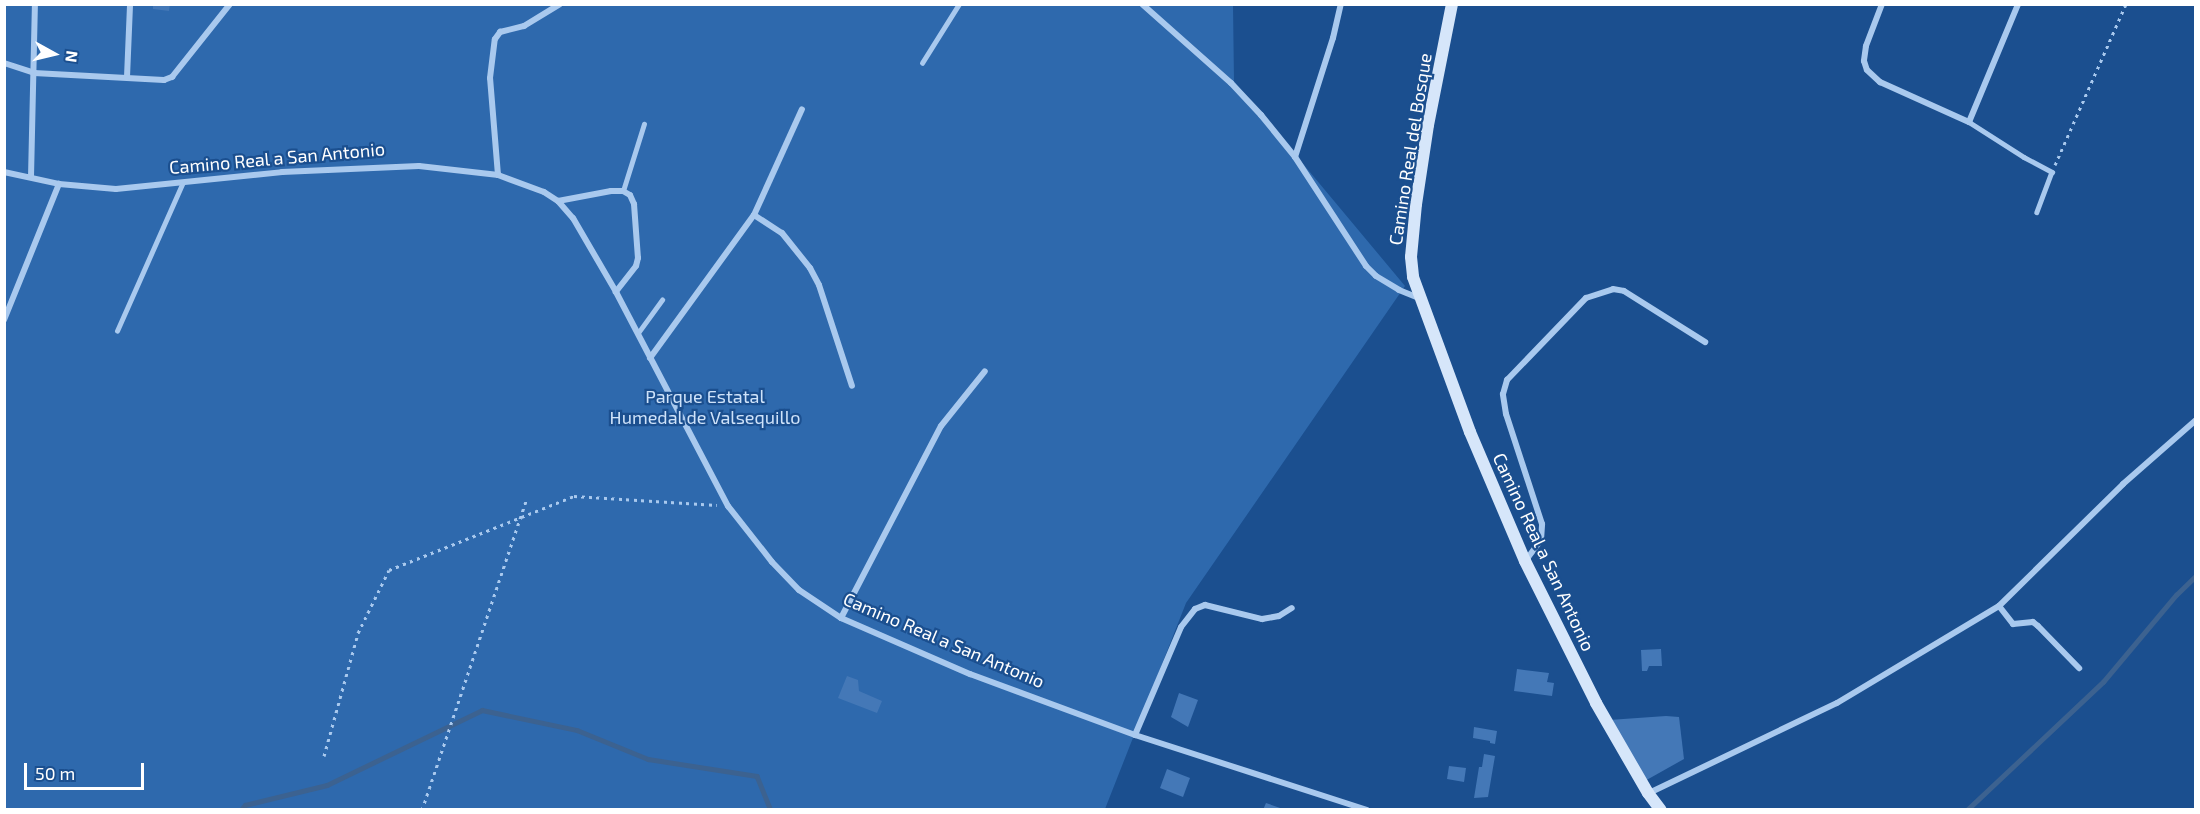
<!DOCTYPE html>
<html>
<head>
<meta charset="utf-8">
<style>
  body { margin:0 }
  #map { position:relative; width:2200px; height:814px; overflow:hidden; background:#1b4f8f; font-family:"Exo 2",sans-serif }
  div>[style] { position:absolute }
  .green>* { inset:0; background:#2e69ad }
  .stream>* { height:4.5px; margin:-2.25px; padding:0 2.25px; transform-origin:2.25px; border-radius:2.25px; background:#3c6290 }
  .building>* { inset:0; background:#4478b7 }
  .path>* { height:3px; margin-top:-1.5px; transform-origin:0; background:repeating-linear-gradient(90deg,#a9c9ee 0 3px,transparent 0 7.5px) }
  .lane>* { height:4.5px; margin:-2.25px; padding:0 2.25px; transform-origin:2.25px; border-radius:2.25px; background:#a9c9ee }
  .street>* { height:6px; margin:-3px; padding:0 3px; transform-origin:3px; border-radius:3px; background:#a9c9ee }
  .secondary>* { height:12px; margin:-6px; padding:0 6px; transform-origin:6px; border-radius:6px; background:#d6e6fa }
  span { translate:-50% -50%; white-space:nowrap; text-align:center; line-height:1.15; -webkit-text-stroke:4.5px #1b4f8f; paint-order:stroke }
  .street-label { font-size:18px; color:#fff }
  .park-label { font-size:18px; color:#cfe3fa }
  .frame { position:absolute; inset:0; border:6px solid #fff; pointer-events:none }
  .north { position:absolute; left:24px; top:24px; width:60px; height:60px; -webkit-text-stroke:4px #1b4f8f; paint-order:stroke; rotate:98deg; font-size:16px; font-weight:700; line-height:24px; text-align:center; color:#fff }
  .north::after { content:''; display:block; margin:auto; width:21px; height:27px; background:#fff; clip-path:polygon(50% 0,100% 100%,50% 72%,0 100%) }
  .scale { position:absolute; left:24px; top:763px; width:120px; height:27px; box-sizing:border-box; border:3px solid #fff; border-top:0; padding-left:8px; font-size:18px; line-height:21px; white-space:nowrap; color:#fff; -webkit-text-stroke:4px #1b4f8f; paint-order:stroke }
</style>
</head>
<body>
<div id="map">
  <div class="green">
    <div style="clip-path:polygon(5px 5px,1233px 5px,1234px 81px,1405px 286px,1186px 603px,1105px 809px,5px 810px)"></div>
  </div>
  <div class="stream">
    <div style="left:241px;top:810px;width:6px;rotate:-51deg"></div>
    <div style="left:245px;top:805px;width:84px;rotate:-13.7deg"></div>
    <div style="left:327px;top:785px;width:172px;rotate:-25.8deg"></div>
    <div style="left:482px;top:710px;width:97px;rotate:11.9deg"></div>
    <div style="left:577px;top:730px;width:77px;rotate:22.2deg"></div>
    <div style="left:648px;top:759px;width:110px;rotate:8.9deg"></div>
    <div style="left:757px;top:776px;width:37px;rotate:68deg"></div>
    <div style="left:1967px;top:810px;width:187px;rotate:-43.3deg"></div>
    <div style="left:2103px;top:682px;width:114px;rotate:-50deg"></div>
    <div style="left:2176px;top:595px;width:28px;rotate:-44deg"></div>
  </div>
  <div class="building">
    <div style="clip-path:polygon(153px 4px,170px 4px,169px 11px,153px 9px)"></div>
    <div style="clip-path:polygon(1661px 649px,1662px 666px,1649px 666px,1647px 671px,1642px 671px,1641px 650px)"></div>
    <div style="clip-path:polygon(1517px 669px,1549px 673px,1547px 682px,1554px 683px,1552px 696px,1514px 691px)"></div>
    <div style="clip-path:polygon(847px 676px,858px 680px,859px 691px,882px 701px,877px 713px,838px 698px)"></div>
    <div style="clip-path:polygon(1179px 693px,1198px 700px,1188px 727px,1171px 717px)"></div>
    <div style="clip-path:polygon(1666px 716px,1679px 717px,1684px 759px,1643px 782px,1609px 720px)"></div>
    <div style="clip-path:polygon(1474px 727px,1497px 731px,1495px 744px,1490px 743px,1490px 741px,1473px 738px)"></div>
    <div style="clip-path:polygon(1484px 754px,1495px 756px,1488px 797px,1474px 798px,1479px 767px,1482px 767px)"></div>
    <div style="clip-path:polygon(1449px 766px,1466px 768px,1464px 782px,1447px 779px)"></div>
    <div style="clip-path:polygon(1167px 769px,1190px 778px,1183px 797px,1160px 788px)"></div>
    <div style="clip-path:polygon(1266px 803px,1283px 809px,1283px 810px,1263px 810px)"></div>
  </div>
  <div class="path">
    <div style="left:2055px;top:165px;width:176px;rotate:-66.2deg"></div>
    <div style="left:324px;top:756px;width:128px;rotate:-74.5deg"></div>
    <div style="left:358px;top:633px;width:70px;rotate:-63.8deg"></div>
    <div style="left:389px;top:570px;width:199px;rotate:-21.8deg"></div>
    <div style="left:574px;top:496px;width:143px;rotate:3.6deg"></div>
    <div style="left:422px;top:810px;width:329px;rotate:-71.4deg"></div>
  </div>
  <div class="lane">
    <div style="left:922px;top:63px;width:70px;rotate:-57.9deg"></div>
    <div style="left:1969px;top:122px;width:65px;rotate:32.5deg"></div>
    <div style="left:2024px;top:157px;width:32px;rotate:28deg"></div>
    <div style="left:2052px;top:172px;width:43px;rotate:110.6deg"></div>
    <div style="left:623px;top:191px;width:70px;rotate:-72.6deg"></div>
    <div style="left:117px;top:331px;width:161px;rotate:-66.1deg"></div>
    <div style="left:638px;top:333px;width:41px;rotate:-54deg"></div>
  </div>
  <div class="street">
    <div style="left:1142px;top:4px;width:119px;rotate:41.6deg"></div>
    <div style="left:1231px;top:83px;width:44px;rotate:46.8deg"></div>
    <div style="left:1261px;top:115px;width:54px;rotate:51deg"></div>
    <div style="left:1295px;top:157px;width:130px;rotate:56.9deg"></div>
    <div style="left:1366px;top:266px;width:14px;rotate:45deg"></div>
    <div style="left:1376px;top:276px;width:27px;rotate:31deg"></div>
    <div style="left:1399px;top:290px;width:22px;rotate:22deg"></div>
    <div style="left:1882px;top:4px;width:45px;rotate:110.9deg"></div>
    <div style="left:1866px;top:46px;width:15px;rotate:98deg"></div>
    <div style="left:1864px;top:61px;width:9px;rotate:72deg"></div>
    <div style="left:1867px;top:70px;width:18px;rotate:43deg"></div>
    <div style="left:1880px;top:82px;width:98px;rotate:24.2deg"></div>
    <div style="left:1969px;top:122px;width:128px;rotate:-67.4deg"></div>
    <div style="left:4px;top:63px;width:32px;rotate:18deg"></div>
    <div style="left:34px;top:73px;width:130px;rotate:3.1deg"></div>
    <div style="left:164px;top:80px;width:9px;rotate:-21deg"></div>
    <div style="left:172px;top:77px;width:93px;rotate:-51.5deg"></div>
    <div style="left:127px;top:77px;width:73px;rotate:-87.6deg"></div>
    <div style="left:1295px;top:157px;width:125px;rotate:-72.3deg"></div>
    <div style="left:1333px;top:38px;width:35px;rotate:-77deg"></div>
    <div style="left:4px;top:172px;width:56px;rotate:12.3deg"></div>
    <div style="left:59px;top:184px;width:57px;rotate:5deg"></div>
    <div style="left:116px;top:189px;width:167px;rotate:-5.8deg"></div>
    <div style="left:282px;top:172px;width:137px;rotate:-2.5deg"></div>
    <div style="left:419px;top:166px;width:80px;rotate:6.5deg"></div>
    <div style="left:498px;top:175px;width:49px;rotate:20.3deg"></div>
    <div style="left:544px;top:192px;width:17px;rotate:33deg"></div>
    <div style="left:558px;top:201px;width:23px;rotate:49deg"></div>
    <div style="left:573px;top:218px;width:86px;rotate:59.8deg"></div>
    <div style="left:616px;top:292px;width:242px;rotate:62.4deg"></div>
    <div style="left:728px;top:506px;width:71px;rotate:51.8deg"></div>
    <div style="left:772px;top:562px;width:39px;rotate:46deg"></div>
    <div style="left:799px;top:590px;width:50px;rotate:33.7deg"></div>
    <div style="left:841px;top:618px;width:141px;rotate:23.5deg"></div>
    <div style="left:970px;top:674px;width:176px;rotate:20.3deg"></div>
    <div style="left:1135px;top:735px;width:244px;rotate:17.9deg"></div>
    <div style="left:498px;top:175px;width:97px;rotate:-94.7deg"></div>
    <div style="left:490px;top:78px;width:39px;rotate:-83deg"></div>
    <div style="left:495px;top:39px;width:9px;rotate:-54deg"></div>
    <div style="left:500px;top:32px;width:25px;rotate:-14deg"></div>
    <div style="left:524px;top:26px;width:42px;rotate:-31.4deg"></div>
    <div style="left:31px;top:177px;width:173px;rotate:-88.7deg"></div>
    <div style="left:558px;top:201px;width:54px;rotate:-10.7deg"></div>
    <div style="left:611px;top:191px;width:12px"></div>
    <div style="left:623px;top:191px;width:8px;rotate:30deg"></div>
    <div style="left:630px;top:195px;width:10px;rotate:66deg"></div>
    <div style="left:634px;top:204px;width:54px;rotate:85.8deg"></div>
    <div style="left:638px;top:258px;width:8px;rotate:104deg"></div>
    <div style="left:636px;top:266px;width:33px;rotate:128deg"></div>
    <div style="left:754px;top:215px;width:33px;rotate:33deg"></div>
    <div style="left:782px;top:233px;width:45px;rotate:51.3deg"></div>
    <div style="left:810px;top:268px;width:19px;rotate:62deg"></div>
    <div style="left:819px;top:285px;width:106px;rotate:71.9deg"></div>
    <div style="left:4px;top:320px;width:147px;rotate:-68deg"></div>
    <div style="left:650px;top:358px;width:177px;rotate:-54deg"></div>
    <div style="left:754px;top:215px;width:116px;rotate:-65.6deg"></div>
    <div style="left:1526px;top:560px;width:25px;rotate:-53deg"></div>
    <div style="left:1541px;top:540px;width:16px;rotate:-86deg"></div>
    <div style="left:1542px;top:524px;width:116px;rotate:-108.1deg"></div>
    <div style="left:1506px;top:414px;width:20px;rotate:-99deg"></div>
    <div style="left:1503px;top:394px;width:15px;rotate:-74deg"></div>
    <div style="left:1507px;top:380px;width:114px;rotate:-46.1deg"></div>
    <div style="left:1586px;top:298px;width:28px;rotate:-18deg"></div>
    <div style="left:1613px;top:289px;width:11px;rotate:10deg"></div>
    <div style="left:1624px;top:291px;width:96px;rotate:32.2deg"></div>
    <div style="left:1999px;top:606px;width:23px;rotate:52deg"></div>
    <div style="left:2013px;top:624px;width:20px;rotate:-6deg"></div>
    <div style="left:2033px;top:622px;width:6px;rotate:39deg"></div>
    <div style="left:2038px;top:626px;width:59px;rotate:45.7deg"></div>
    <div style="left:841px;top:618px;width:216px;rotate:-62.5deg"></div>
    <div style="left:941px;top:426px;width:70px;rotate:-51.3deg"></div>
    <div style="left:1135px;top:735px;width:117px;rotate:-66.9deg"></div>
    <div style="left:1181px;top:627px;width:23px;rotate:-52deg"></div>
    <div style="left:1195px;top:609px;width:11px;rotate:-22deg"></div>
    <div style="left:1205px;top:605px;width:59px;rotate:13.8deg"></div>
    <div style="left:1262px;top:619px;width:17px;rotate:-10deg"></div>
    <div style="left:1279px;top:616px;width:15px;rotate:-32deg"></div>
    <div style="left:1649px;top:793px;width:208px;rotate:-25.6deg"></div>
    <div style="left:1837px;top:703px;width:189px;rotate:-30.9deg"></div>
    <div style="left:1999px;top:606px;width:174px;rotate:-44.5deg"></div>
    <div style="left:2123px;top:484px;width:97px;rotate:-41.2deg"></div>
  </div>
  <div class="secondary">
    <div style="left:1452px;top:4px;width:123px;rotate:101.2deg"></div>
    <div style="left:1428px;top:125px;width:80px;rotate:98.6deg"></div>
    <div style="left:1416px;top:204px;width:53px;rotate:95.4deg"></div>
    <div style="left:1411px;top:257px;width:20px;rotate:84deg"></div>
    <div style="left:1413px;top:277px;width:165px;rotate:69.8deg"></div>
    <div style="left:1470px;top:432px;width:140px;rotate:66.9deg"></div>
    <div style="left:1525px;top:561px;width:159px;rotate:63.4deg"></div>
    <div style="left:1596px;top:703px;width:104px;rotate:60deg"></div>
    <div style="left:1648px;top:793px;width:21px;rotate:53deg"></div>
  </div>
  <div class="street-label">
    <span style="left:1410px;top:149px;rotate:-81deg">Camino Real del Bosque</span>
    <span style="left:277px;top:158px;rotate:-5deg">Camino Real a San Antonio</span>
    <span style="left:1544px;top:552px;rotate:65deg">Camino Real a San Antonio</span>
    <span style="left:944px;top:640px;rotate:23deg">Camino Real a San Antonio</span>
  </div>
  <div class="park-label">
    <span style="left:705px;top:407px">Parque Estatal<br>Humedal de Valsequillo</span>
  </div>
  <div class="frame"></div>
  <div class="north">N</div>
  <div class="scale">50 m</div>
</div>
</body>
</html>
